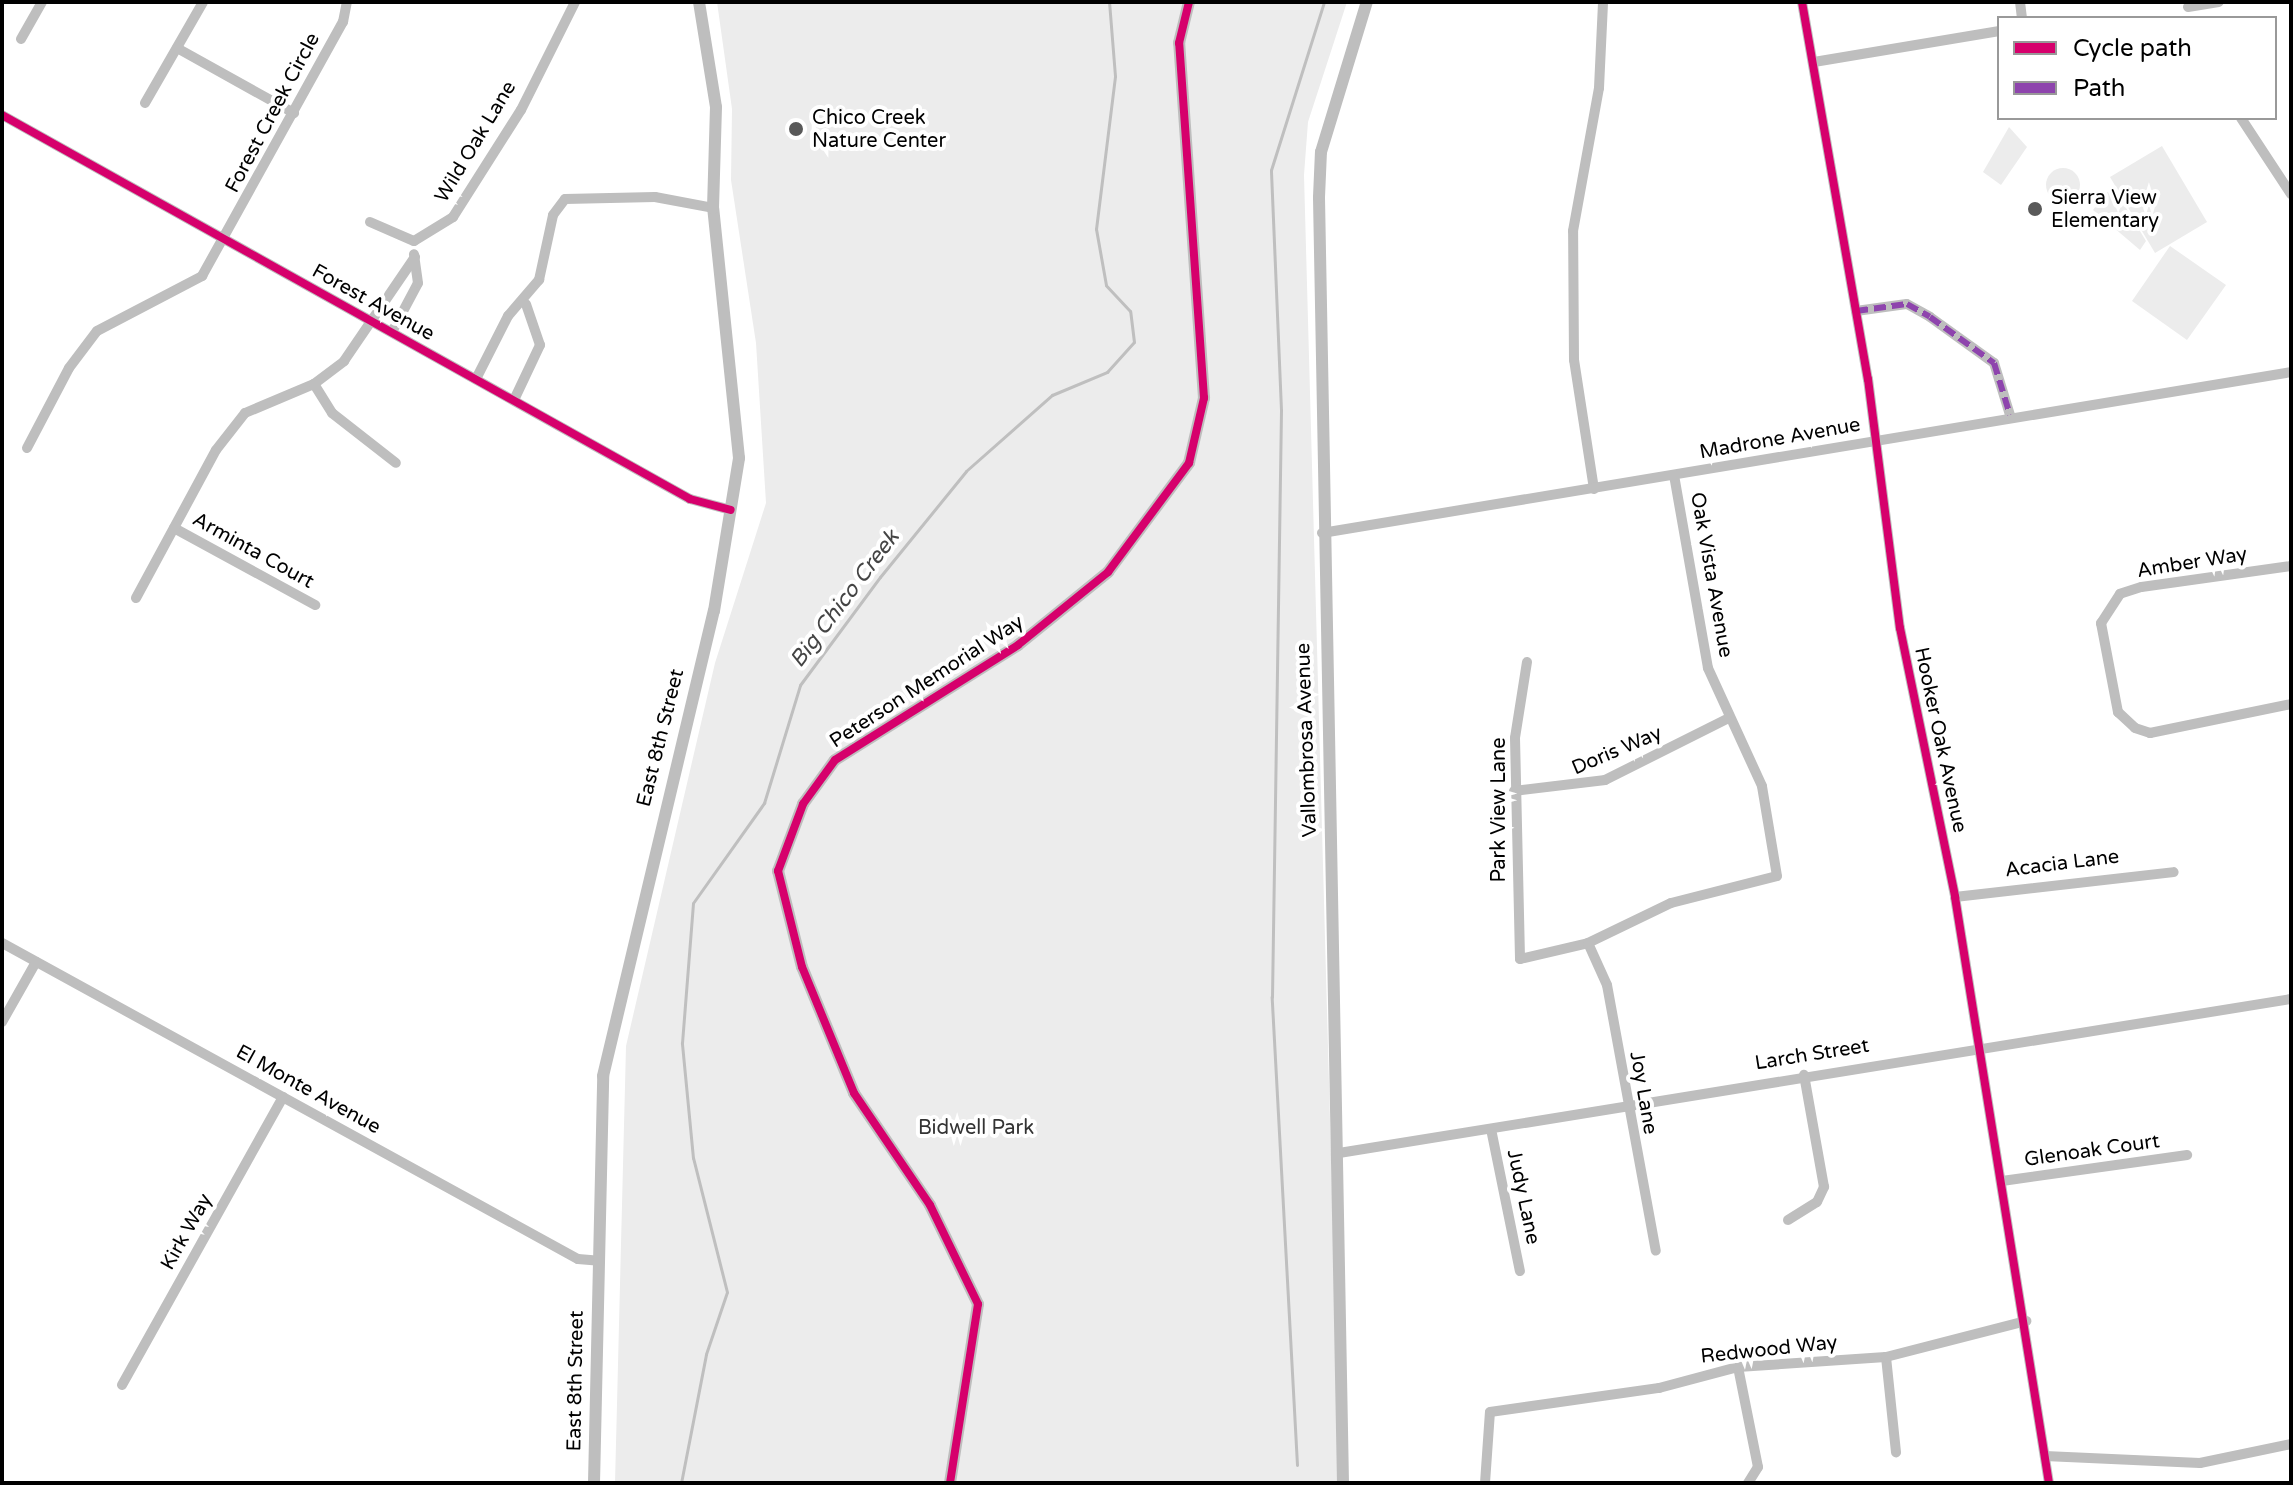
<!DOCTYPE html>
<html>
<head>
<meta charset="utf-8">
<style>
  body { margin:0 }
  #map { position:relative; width:2293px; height:1485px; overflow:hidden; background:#fff; font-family:"Varela Round",sans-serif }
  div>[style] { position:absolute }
  .green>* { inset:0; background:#ececec }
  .round { border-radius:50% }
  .stream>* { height:3px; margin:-1.5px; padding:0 1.5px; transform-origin:1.5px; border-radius:1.5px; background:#bfbfbf }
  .minor>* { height:10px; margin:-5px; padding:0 5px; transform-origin:5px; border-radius:5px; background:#bebebe }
  .tertiary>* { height:12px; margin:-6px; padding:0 6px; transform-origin:6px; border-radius:6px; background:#bebebe }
  .quiet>* { height:6px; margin-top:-3px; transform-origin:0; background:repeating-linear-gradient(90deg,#8e44ad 0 12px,transparent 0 18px) }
  .cycleway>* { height:8px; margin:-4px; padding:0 4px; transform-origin:4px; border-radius:4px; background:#d6006c }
  .dots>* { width:22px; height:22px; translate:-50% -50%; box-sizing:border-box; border:4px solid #fff; border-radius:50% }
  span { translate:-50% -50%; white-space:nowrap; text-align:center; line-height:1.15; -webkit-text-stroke:8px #fff; paint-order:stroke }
  .street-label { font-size:20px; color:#000 }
  .poi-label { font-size:20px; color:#000 }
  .left { translate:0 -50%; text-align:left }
  .park-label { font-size:20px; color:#333 }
  .water-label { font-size:22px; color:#444; font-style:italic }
  .frame { position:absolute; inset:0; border:4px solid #000; pointer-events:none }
  .legend { position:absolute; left:1997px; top:16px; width:280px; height:104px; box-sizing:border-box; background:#fff; border:2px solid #999; margin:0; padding:10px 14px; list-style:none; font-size:24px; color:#000 }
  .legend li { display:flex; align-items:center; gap:16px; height:40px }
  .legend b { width:40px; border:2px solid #999 }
</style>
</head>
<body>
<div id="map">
  <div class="green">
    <div style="clip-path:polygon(717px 2px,1347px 2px,1308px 122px,1304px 175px,1340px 1483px,615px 1483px,626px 1046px,715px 663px,766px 503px,756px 343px,731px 180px,732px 109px)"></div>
    <div style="clip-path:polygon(2009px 127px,2027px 147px,2001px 185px,1983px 172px)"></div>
    <div style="clip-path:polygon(2162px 146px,2207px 222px,2155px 253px,2110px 177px)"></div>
    <div class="round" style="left:2046px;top:168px;width:34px;height:34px"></div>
    <div style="clip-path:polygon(2106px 192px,2117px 193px,2146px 241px,2140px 250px,2093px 210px)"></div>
    <div style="clip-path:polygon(2170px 246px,2226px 285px,2187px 340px,2132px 301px)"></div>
  </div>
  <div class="stream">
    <div style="left:1297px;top:1465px;width:469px;rotate:-93.1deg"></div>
    <div style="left:1272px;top:997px;width:587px;rotate:-89.12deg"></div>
    <div style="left:1281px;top:410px;width:240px;rotate:-92.4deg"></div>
    <div style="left:1271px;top:170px;width:176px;rotate:-72.5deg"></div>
    <div style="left:681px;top:1483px;width:131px;rotate:-79deg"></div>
    <div style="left:706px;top:1354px;width:65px;rotate:-71.3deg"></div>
    <div style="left:727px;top:1292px;width:138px;rotate:-104.2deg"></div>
    <div style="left:693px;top:1158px;width:116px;rotate:-95.5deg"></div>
    <div style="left:682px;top:1043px;width:140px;rotate:-85.5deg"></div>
    <div style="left:693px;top:903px;width:123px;rotate:-54.6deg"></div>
    <div style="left:764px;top:803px;width:123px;rotate:-73deg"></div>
    <div style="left:800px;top:685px;width:134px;rotate:-53.5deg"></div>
    <div style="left:880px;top:577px;width:136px;rotate:-50.9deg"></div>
    <div style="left:966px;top:471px;width:115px;rotate:-41.5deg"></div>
    <div style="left:1052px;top:395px;width:60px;rotate:-22.7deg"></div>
    <div style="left:1107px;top:372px;width:40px;rotate:-48deg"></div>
    <div style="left:1134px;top:342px;width:31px;rotate:-97deg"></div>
    <div style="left:1130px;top:311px;width:35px;rotate:-133deg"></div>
    <div style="left:1106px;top:285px;width:57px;rotate:-100.1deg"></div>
    <div style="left:1096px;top:229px;width:154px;rotate:-82.9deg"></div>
    <div style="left:1115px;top:76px;width:74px;rotate:-94.6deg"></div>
  </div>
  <div class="minor">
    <div style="left:1802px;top:2px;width:383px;rotate:80.1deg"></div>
    <div style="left:1868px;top:379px;width:251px;rotate:82.7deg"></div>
    <div style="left:1900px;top:628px;width:275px;rotate:78.4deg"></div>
    <div style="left:1955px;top:897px;width:593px;rotate:80.89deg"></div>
    <div style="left:2020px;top:2px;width:16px;rotate:83deg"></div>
    <div style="left:2188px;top:7px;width:31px;rotate:-9deg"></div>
    <div style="left:21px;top:39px;width:43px;rotate:-60.4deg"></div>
    <div style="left:177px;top:48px;width:134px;rotate:29.1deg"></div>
    <div style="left:1814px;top:62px;width:188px;rotate:-9.5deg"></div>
    <div style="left:145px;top:103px;width:116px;rotate:-60.1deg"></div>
    <div style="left:2px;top:115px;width:788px;rotate:29.17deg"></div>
    <div style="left:690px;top:499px;width:42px;rotate:15deg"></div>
    <div style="left:2241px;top:118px;width:91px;rotate:56.7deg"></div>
    <div style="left:370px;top:222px;width:48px;rotate:23.4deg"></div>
    <div style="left:414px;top:241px;width:46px;rotate:-31.6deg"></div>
    <div style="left:453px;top:217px;width:127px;rotate:-57.6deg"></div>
    <div style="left:521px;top:110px;width:121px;rotate:-63.4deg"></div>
    <div style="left:1856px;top:311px;width:51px;rotate:-7.8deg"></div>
    <div style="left:1907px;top:304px;width:26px;rotate:29deg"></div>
    <div style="left:1930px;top:317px;width:79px;rotate:35.7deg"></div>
    <div style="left:1994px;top:363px;width:54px;rotate:72.9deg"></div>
    <div style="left:392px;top:332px;width:55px;rotate:-62deg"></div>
    <div style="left:418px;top:283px;width:29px;rotate:-98deg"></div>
    <div style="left:476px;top:379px;width:71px;rotate:-63.1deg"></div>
    <div style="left:508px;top:316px;width:48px;rotate:-49.3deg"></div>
    <div style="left:539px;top:280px;width:66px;rotate:-77.8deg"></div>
    <div style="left:553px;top:215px;width:20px;rotate:-53deg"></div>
    <div style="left:565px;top:199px;width:90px;rotate:-1.3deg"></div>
    <div style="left:655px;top:197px;width:59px;rotate:10.7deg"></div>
    <div style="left:314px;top:384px;width:34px;rotate:58deg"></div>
    <div style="left:332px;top:413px;width:81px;rotate:38deg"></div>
    <div style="left:514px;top:400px;width:61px;rotate:-64.7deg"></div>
    <div style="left:540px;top:345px;width:43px;rotate:-108.9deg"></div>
    <div style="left:27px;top:448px;width:90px;rotate:-62.3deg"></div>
    <div style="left:69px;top:368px;width:46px;rotate:-52.9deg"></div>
    <div style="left:97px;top:331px;width:119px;rotate:-27.6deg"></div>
    <div style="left:202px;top:276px;width:291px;rotate:-61deg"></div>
    <div style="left:343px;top:22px;width:20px;rotate:-79deg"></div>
    <div style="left:1594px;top:489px;width:131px;rotate:-98.8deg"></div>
    <div style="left:1574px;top:360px;width:129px;rotate:-90.4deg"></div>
    <div style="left:1573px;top:231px;width:145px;rotate:-79.7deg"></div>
    <div style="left:1599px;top:88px;width:86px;rotate:-87.3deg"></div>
    <div style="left:174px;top:528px;width:161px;rotate:28.6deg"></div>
    <div style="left:1322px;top:533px;width:982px;rotate:-9.43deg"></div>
    <div style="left:2291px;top:566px;width:151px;rotate:172deg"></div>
    <div style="left:2141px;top:587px;width:22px;rotate:162deg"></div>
    <div style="left:2120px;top:594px;width:35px;rotate:123deg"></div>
    <div style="left:2101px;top:623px;width:91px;rotate:79.2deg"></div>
    <div style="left:2118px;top:712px;width:23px;rotate:43deg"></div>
    <div style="left:2135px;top:728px;width:16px;rotate:18deg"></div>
    <div style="left:2150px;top:733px;width:144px;rotate:-11.6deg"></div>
    <div style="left:136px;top:598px;width:168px;rotate:-61.6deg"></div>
    <div style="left:216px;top:450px;width:47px;rotate:-51.9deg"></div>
    <div style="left:245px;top:413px;width:75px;rotate:-22.8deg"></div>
    <div style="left:314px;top:384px;width:38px;rotate:-37deg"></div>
    <div style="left:344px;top:361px;width:126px;rotate:-55.7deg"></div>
    <div style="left:1527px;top:662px;width:77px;rotate:99deg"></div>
    <div style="left:1515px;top:738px;width:221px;rotate:88.7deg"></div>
    <div style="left:1520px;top:959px;width:70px;rotate:-13.2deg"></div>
    <div style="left:1588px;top:943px;width:92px;rotate:-25.7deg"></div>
    <div style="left:1671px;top:903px;width:109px;rotate:-14.3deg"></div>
    <div style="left:1777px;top:876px;width:91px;rotate:-99.5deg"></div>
    <div style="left:1762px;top:786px;width:130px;rotate:-114.6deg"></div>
    <div style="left:1708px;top:668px;width:196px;rotate:-100deg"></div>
    <div style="left:1514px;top:791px;width:92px;rotate:-6.9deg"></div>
    <div style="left:1605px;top:780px;width:136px;rotate:-26.6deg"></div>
    <div style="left:1955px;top:897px;width:220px;rotate:-6.5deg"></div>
    <div style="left:2px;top:943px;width:657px;rotate:28.75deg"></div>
    <div style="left:578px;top:1259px;width:21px;rotate:5deg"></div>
    <div style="left:1588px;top:943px;width:46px;rotate:65.7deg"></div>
    <div style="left:1607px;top:985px;width:270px;rotate:79.6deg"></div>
    <div style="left:2px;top:1022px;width:69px;rotate:-60.5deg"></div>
    <div style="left:1491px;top:1129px;width:145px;rotate:78.5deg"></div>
    <div style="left:1339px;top:1153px;width:964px;rotate:-9.19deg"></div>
    <div style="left:2002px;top:1181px;width:187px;rotate:-8deg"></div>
    <div style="left:1788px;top:1220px;width:34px;rotate:-32deg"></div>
    <div style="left:1817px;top:1202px;width:17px;rotate:-65deg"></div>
    <div style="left:1824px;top:1187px;width:114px;rotate:-100.1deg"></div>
    <div style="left:1886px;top:1357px;width:96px;rotate:84deg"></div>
    <div style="left:1738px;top:1367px;width:102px;rotate:78.7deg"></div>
    <div style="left:1758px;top:1467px;width:19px;rotate:122deg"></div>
    <div style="left:122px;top:1385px;width:330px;rotate:-60.8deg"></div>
    <div style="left:2045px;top:1456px;width:155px;rotate:2.6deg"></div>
    <div style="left:2200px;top:1463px;width:93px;rotate:-11.8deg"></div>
    <div style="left:1485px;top:1483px;width:71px;rotate:-86deg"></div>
    <div style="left:1490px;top:1412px;width:171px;rotate:-8.1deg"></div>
    <div style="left:1659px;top:1388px;width:82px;rotate:-14.9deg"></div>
    <div style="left:1738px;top:1367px;width:148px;rotate:-3.9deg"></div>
    <div style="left:1886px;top:1357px;width:145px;rotate:-14.4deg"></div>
  </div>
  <div class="tertiary">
    <div style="left:594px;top:1483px;width:407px;rotate:-88.7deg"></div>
    <div style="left:603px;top:1076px;width:478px;rotate:-76.6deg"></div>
    <div style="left:714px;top:611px;width:155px;rotate:-80.7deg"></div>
    <div style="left:739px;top:458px;width:251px;rotate:-95.9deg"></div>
    <div style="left:713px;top:208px;width:101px;rotate:-88.3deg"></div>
    <div style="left:716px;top:107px;width:106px;rotate:-99.2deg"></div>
    <div style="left:950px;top:1483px;width:181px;rotate:-81.1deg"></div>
    <div style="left:978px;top:1304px;width:110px;rotate:-115.9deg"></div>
    <div style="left:930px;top:1205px;width:135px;rotate:-124.2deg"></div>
    <div style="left:854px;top:1093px;width:136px;rotate:-112.4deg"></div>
    <div style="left:802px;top:967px;width:99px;rotate:-104deg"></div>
    <div style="left:778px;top:871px;width:72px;rotate:-69.5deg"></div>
    <div style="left:803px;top:804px;width:54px;rotate:-54deg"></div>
    <div style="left:835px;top:760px;width:216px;rotate:-32.1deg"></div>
    <div style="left:1018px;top:645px;width:116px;rotate:-39deg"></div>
    <div style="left:1108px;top:572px;width:136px;rotate:-53.4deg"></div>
    <div style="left:1189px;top:463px;width:67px;rotate:-77deg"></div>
    <div style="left:1204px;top:398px;width:356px;rotate:-94deg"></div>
    <div style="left:1179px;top:43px;width:42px;rotate:-76.3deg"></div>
    <div style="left:1343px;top:1483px;width:1286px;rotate:-91.07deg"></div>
    <div style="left:1319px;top:197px;width:45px;rotate:-87.5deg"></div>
    <div style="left:1321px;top:152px;width:157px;rotate:-73deg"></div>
  </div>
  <div class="quiet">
    <div style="left:1856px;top:311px;width:51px;rotate:-7.8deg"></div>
    <div style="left:1907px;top:304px;width:26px;rotate:29deg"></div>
    <div style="left:1930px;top:317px;width:79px;rotate:35.7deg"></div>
    <div style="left:1994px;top:363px;width:54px;rotate:72.9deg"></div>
  </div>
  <div class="cycleway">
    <div style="left:1802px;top:2px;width:383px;rotate:80.1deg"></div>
    <div style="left:1868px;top:379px;width:251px;rotate:82.7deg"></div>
    <div style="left:1900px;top:628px;width:275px;rotate:78.4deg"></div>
    <div style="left:1955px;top:897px;width:593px;rotate:80.89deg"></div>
    <div style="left:2px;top:115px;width:788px;rotate:29.17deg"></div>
    <div style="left:690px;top:499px;width:42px;rotate:15deg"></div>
    <div style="left:950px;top:1483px;width:181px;rotate:-81.1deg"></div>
    <div style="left:978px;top:1304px;width:110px;rotate:-115.9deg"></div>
    <div style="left:930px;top:1205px;width:135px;rotate:-124.2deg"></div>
    <div style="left:854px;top:1093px;width:136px;rotate:-112.4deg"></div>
    <div style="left:802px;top:967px;width:99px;rotate:-104deg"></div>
    <div style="left:778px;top:871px;width:72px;rotate:-69.5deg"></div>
    <div style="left:803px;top:804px;width:54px;rotate:-54deg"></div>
    <div style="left:835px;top:760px;width:216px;rotate:-32.1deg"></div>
    <div style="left:1018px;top:645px;width:116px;rotate:-39deg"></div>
    <div style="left:1108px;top:572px;width:136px;rotate:-53.4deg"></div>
    <div style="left:1189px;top:463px;width:67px;rotate:-77deg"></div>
    <div style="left:1204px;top:398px;width:356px;rotate:-94deg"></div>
    <div style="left:1179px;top:43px;width:42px;rotate:-76.3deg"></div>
  </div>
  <div class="dots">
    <div style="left:796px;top:129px;background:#595959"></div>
    <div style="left:2035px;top:209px;background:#595959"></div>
  </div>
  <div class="street-label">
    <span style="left:273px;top:113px;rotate:-62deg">Forest Creek Circle</span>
    <span style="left:476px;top:142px;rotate:-59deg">Wild Oak Lane</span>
    <span style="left:373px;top:303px;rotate:29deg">Forest Avenue</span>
    <span style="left:1780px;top:439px;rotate:-10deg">Madrone Avenue</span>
    <span style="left:253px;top:551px;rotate:29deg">Arminta Court</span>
    <span style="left:2192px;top:563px;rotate:-9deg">Amber Way</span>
    <span style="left:1711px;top:575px;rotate:80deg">Oak Vista Avenue</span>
    <span style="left:927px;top:682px;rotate:-33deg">Peterson Memorial Way</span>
    <span style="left:661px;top:738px;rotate:-76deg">East 8th Street</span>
    <span style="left:1307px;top:740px;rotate:-92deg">Vallombrosa Avenue</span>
    <span style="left:1940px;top:740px;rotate:78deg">Hooker Oak Avenue</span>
    <span style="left:1617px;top:751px;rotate:-23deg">Doris Way</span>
    <span style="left:1499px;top:810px;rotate:-90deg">Park View Lane</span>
    <span style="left:2062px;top:864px;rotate:-7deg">Acacia Lane</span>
    <span style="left:1812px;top:1055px;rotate:-9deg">Larch Street</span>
    <span style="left:308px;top:1090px;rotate:29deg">El Monte Avenue</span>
    <span style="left:1643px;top:1093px;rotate:80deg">Joy Lane</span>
    <span style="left:2092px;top:1151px;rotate:-8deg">Glenoak Court</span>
    <span style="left:1523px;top:1197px;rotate:78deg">Judy Lane</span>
    <span style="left:187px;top:1232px;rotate:-61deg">Kirk Way</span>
    <span style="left:1769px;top:1350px;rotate:-6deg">Redwood Way</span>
    <span style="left:576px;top:1381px;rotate:-89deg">East 8th Street</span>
  </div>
  <div class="poi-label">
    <span class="left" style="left:812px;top:130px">Chico Creek<br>Nature Center</span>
    <span class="left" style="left:2051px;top:210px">Sierra View<br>Elementary</span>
  </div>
  <div class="park-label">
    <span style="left:976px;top:1128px">Bidwell Park</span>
  </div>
  <div class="water-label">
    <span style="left:845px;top:599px;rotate:-53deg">Big Chico Creek</span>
  </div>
  <div class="frame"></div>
  <ul class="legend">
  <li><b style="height:10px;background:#d6006c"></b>Cycle path</li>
  <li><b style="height:10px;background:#8e44ad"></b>Path</li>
  </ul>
</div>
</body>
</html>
